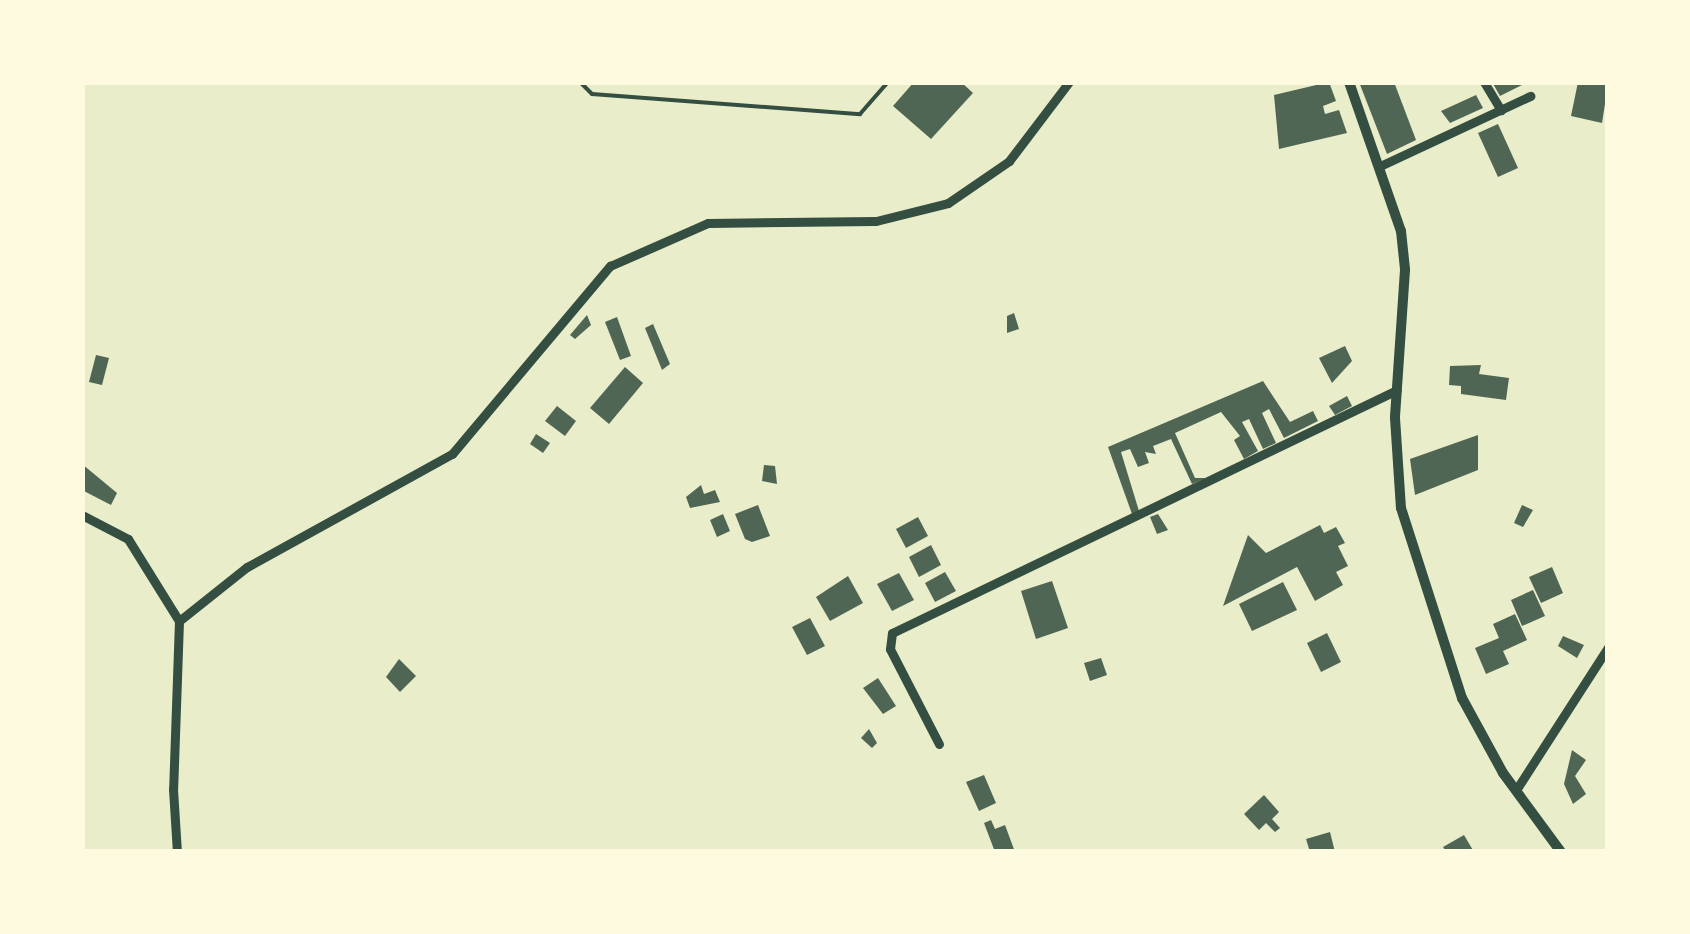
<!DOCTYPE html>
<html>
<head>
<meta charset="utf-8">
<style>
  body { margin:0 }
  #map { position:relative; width:1690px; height:934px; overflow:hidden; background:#e9edc9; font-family:Montserrat,sans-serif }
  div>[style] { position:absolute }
  .building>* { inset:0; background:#4f6655 }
  .service>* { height:4px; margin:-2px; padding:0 2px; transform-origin:2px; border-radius:2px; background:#344e41 }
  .minor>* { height:9px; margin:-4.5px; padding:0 4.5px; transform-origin:4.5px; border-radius:4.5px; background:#344e41 }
  .tertiary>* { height:10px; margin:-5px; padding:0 5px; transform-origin:5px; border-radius:5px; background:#344e41 }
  span { translate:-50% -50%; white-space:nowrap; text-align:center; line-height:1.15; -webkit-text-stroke:9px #fefae0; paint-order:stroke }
  .frame { position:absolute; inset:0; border:85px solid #fefae0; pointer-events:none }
</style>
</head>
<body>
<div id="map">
  <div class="building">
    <div style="clip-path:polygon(914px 82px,961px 82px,973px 93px,931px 139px,893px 106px)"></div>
    <div style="clip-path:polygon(1329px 82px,1336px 101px,1323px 106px,1325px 114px,1339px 110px,1347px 133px,1279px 149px,1274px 95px)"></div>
    <div style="clip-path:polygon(1359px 82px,1394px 82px,1416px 140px,1387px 154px)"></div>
    <div style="clip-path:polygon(1492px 82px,1528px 82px,1500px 96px)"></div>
    <div style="clip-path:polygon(1578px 82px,1608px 85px,1602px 123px,1571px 116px)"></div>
    <div style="clip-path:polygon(1476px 95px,1483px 108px,1450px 123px,1441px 111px)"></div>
    <div style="clip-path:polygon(1498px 124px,1518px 168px,1498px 177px,1478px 133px)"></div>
    <div style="clip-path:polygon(1014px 313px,1019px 329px,1007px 333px,1007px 316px)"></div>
    <div style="clip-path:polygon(587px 315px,591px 325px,575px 339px,570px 335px)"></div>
    <div style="clip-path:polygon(617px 317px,631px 356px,620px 360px,605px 322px)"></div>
    <div style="clip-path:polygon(653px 324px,670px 364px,662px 370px,645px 328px)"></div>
    <div style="clip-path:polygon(1345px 346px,1352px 361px,1332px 383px,1319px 358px)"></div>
    <div style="clip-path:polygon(96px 355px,109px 358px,102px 385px,89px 382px)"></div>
    <div style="clip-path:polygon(1481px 365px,1479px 374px,1509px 378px,1506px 400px,1461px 394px,1461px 386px,1449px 385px,1450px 366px)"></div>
    <div style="clip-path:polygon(625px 367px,643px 383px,609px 424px,590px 408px)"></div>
    <div style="clip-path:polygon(1263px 381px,1290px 422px,1313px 411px,1318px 421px,1284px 438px,1269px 409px,1262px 413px,1276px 443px,1263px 449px,1249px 419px,1242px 422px,1258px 451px,1244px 459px,1234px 440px,1240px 436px,1221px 412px,1175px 433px,1195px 478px,1206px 478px,1192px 484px,1171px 439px,1153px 446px,1156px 454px,1145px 452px,1149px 463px,1138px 467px,1130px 449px,1121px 452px,1139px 511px,1132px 514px,1108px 447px)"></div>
    <div style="clip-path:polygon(1347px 396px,1352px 406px,1335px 415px,1329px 406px)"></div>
    <div style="clip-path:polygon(557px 406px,576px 421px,565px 436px,545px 421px)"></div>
    <div style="clip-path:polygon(536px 434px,550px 443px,543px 453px,530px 444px)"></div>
    <div style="clip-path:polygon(1478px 435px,1478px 470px,1415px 495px,1410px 459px)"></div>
    <div style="clip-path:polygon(82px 464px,117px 493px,111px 505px,82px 490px)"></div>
    <div style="clip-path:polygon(764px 465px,775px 466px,777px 484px,762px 481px)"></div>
    <div style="clip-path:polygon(701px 485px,704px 494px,715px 490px,720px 502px,690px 508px,686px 497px)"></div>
    <div style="clip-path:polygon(758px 505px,770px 536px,752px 542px,745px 539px,735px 514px)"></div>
    <div style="clip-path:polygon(1522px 505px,1533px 510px,1523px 527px,1514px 523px)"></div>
    <div style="clip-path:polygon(723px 514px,730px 531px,717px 537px,710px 520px)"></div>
    <div style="clip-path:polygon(1158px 514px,1168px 530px,1157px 534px,1150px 517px)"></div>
    <div style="clip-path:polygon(918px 517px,928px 536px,906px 548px,896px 529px)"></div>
    <div style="clip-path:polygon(1320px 525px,1324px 533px,1336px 527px,1345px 543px,1338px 546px,1348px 566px,1336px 572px,1343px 585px,1315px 601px,1297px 567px,1223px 606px,1248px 535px,1266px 553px)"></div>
    <div style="clip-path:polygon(931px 545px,941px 565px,919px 577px,909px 557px)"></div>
    <div style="clip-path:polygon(1552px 567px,1563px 593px,1541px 603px,1529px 577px)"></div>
    <div style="clip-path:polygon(945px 572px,956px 591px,935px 602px,925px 583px)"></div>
    <div style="clip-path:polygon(899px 573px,914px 600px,892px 611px,877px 584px)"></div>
    <div style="clip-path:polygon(848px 576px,863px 603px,830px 621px,816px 597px)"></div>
    <div style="clip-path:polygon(1052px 581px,1068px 628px,1036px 639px,1021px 591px)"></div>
    <div style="clip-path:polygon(1283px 582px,1297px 610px,1252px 631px,1239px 604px)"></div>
    <div style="clip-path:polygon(1533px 590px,1545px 616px,1522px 626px,1511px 600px)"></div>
    <div style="clip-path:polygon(1515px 614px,1527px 640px,1503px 651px,1509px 664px,1486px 674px,1475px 648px,1499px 638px,1493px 624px)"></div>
    <div style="clip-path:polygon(810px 618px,825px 646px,807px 655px,792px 627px)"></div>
    <div style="clip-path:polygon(1327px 633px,1341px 662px,1321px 672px,1307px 643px)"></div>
    <div style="clip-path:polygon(1563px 636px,1584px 645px,1577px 658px,1558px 646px)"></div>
    <div style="clip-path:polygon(1101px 658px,1107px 675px,1090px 681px,1084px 663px)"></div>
    <div style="clip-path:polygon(399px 659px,416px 676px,400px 692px,386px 677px)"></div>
    <div style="clip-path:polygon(878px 678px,896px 706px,883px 714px,863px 688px)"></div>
    <div style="clip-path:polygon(869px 729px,877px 743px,872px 748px,861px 738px)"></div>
    <div style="clip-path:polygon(1572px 750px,1586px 760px,1575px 776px,1586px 794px,1573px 804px,1564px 784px)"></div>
    <div style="clip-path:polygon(984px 775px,996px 803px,979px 811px,966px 782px)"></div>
    <div style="clip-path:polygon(1264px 795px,1279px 812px,1272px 819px,1280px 828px,1275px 832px,1266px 823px,1259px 830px,1244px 814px)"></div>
    <div style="clip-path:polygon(991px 820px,995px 829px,1005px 825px,1015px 852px,995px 852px,984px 823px)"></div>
    <div style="clip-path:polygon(1330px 832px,1335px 852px,1310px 852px,1306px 839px)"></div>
    <div style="clip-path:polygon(1464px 835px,1474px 852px,1446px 852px,1443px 847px)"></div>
  </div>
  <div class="service">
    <div style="left:580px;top:82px;width:17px;rotate:45deg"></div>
    <div style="left:592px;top:94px;width:269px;rotate:4.3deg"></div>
    <div style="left:860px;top:114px;width:43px;rotate:-48.8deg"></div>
  </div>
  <div class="minor">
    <div style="left:1484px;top:82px;width:33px;rotate:59deg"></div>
    <div style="left:1380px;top:166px;width:166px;rotate:-25deg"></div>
    <div style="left:82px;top:515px;width:52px;rotate:27.6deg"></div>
    <div style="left:128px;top:539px;width:97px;rotate:58.1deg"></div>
    <div style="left:179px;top:621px;width:168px;rotate:92deg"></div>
    <div style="left:173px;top:789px;width:63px;rotate:86.4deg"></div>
    <div style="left:179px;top:621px;width:87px;rotate:-38.5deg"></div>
    <div style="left:247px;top:567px;width:234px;rotate:-28.9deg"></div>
    <div style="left:452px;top:454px;width:246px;rotate:-50deg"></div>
    <div style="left:610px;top:266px;width:107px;rotate:-23.7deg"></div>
    <div style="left:708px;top:223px;width:168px;rotate:-0.7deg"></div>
    <div style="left:876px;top:221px;width:74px;rotate:-14deg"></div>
    <div style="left:948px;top:203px;width:74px;rotate:-34.5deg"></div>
    <div style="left:1009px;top:161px;width:99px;rotate:-52.8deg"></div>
    <div style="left:939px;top:744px;width:107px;rotate:-117.3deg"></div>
    <div style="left:890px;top:649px;width:16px;rotate:-83deg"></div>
    <div style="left:892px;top:633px;width:560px;rotate:-25.7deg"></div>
    <div style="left:1516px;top:790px;width:170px;rotate:-57.2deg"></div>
  </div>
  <div class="tertiary">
    <div style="left:1349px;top:82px;width:158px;rotate:70.8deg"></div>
    <div style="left:1401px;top:231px;width:39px;rotate:84deg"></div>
    <div style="left:1405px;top:270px;width:148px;rotate:93.9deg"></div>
    <div style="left:1395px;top:418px;width:90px;rotate:86.2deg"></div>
    <div style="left:1401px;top:508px;width:200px;rotate:72.2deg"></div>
    <div style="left:1462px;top:698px;width:85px;rotate:61.3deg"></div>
    <div style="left:1503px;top:773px;width:98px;rotate:53.7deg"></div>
  </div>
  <div class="frame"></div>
</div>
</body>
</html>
